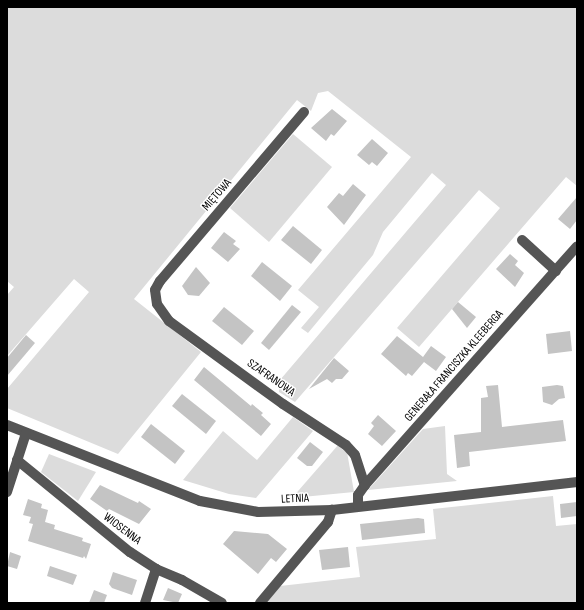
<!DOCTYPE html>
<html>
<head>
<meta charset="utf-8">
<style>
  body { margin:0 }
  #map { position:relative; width:584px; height:610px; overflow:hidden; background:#fff; font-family:"Sofia Sans Condensed",sans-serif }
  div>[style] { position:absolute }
  .green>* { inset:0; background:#dcdcdc }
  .building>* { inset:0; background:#c4c4c4 }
  .minor>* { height:10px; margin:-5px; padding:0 5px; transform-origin:5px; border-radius:5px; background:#555 }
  span { translate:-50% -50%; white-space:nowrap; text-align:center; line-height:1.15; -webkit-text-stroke:3px #fff; paint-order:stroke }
  .street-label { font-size:12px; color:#000 }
  .frame { position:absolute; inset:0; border:8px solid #000; pointer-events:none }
</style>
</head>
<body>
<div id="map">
  <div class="green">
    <div style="clip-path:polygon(7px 7px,577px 7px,577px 186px,566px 177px,419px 347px,397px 328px,500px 208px,479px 190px,295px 402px,279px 392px,280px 380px,446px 185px,432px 173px,383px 232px,373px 255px,308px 333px,301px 328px,319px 307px,298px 290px,411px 157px,328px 91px,318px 93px,311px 111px,297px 100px,134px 299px,201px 352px,118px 454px,7px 408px,7px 389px,89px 292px,74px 279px,7px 356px,7px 295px,14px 287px,7px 281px)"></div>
    <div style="clip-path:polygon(293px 134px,332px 167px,269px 242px,230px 208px)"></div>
    <div style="clip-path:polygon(293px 417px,313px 431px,256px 498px,229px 494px,183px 480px,223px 431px,257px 460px)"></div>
    <div style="clip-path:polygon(445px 426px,447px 474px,457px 481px,368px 490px,423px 429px)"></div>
    <div style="clip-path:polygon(339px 444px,347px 452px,354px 492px,292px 498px)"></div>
    <div style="clip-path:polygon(49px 454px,96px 472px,78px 501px,41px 472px)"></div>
    <div style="clip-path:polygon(553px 496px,556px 526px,577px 524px,577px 603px,266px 603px,280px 586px,360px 577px,356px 547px,436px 539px,433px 509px)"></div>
  </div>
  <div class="building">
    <div style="clip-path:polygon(332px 109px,347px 121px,334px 136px,331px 134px,326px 141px,311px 128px)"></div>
    <div style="clip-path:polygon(372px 139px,388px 153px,377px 166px,372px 162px,369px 165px,357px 155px)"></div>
    <div style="clip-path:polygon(353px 184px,366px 195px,344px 225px,327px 207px,339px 193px,343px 196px)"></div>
    <div style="clip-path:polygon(577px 197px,577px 220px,570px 229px,558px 219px)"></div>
    <div style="clip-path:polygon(293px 226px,322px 250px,311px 264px,281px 240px)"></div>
    <div style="clip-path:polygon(224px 232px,236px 241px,233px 244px,240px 249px,228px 262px,211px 248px)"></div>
    <div style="clip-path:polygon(510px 254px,518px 261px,515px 265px,524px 273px,515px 287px,496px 269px)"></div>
    <div style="clip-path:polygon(262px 262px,292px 286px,280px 301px,251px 276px)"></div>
    <div style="clip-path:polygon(196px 267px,210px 283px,199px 296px,188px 295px,182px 286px)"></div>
    <div style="clip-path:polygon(458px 302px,476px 317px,467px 328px,452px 309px)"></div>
    <div style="clip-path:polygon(292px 305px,301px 312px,269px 350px,261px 343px)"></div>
    <div style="clip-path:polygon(224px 307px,254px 331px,242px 345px,212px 321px)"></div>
    <div style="clip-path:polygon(570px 331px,572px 351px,548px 354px,546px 334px)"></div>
    <div style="clip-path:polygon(26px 335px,35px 343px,7px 376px,7px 358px)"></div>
    <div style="clip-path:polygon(397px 336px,423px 357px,431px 346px,446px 357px,436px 371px,424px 362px,412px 376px,408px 373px,406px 376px,381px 354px)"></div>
    <div style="clip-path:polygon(334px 358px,349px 371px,342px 379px,336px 379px,332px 383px,327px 379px,309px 389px)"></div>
    <div style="clip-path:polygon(204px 367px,251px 406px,252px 404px,263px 413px,261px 415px,271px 424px,261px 436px,194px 380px)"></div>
    <div style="clip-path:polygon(498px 385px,502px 427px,563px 420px,566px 441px,469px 452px,470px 466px,457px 468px,454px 435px,481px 432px,481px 398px,488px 397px,486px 386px)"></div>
    <div style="clip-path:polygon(557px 385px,563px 386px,565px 398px,559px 399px,552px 405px,543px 402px,542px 387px)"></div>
    <div style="clip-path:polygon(182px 394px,216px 421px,206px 434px,172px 406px)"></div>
    <div style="clip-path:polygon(378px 415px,396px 431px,382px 446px,368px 434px,374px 426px,371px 423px)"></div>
    <div style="clip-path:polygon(151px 424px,185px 451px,175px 464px,141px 437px)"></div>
    <div style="clip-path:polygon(310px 442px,323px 452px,312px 466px,307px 466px,297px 458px)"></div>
    <div style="clip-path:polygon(100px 485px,138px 503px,139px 501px,151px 509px,139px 524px,109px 509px,107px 511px,90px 499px)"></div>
    <div style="clip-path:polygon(28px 499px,42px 504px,41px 508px,48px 510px,45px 522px,55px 525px,54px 529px,83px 538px,82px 541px,91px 544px,86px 559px,84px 556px,83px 558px,28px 541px,33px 524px,29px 523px,31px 517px,23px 515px)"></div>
    <div style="clip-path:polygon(577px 502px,577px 516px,561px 518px,560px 504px)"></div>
    <div style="clip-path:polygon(418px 518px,424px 519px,425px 533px,362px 540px,360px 524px)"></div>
    <div style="clip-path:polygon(234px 531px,268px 534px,287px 549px,276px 562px,271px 558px,258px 574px,223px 544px)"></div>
    <div style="clip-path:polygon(348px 547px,350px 567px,322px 570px,319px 550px)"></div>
    <div style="clip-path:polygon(10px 552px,21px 556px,17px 569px,7px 566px)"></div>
    <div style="clip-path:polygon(50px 566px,77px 575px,73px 585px,47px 576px)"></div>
    <div style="clip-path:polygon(113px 572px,137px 580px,132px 595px,112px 588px,109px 584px)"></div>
    <div style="clip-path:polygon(168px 588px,182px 594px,178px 603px,163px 600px)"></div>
    <div style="clip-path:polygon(94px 590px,107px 595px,104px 603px,89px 603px)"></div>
  </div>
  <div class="minor">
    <div style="left:304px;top:112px;width:222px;rotate:130.4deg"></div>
    <div style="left:160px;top:281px;width:10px;rotate:119deg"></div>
    <div style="left:155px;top:290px;width:14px;rotate:82deg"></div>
    <div style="left:157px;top:304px;width:21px;rotate:55deg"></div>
    <div style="left:169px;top:321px;width:141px;rotate:36.1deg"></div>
    <div style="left:283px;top:404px;width:75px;rotate:33.1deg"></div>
    <div style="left:346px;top:445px;width:13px;rotate:48deg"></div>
    <div style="left:355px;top:455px;width:32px;rotate:72deg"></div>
    <div style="left:522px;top:240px;width:46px;rotate:42.4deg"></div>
    <div style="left:7px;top:425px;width:207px;rotate:21.5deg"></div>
    <div style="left:200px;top:501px;width:59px;rotate:10.7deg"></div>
    <div style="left:258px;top:512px;width:74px;rotate:-1.5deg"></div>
    <div style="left:332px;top:510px;width:247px;rotate:-6.5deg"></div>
    <div style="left:17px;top:460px;width:146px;rotate:39.2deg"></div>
    <div style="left:130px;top:552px;width:31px;rotate:33deg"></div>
    <div style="left:156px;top:569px;width:28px;rotate:23deg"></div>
    <div style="left:182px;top:580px;width:46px;rotate:29.9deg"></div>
    <div style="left:7px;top:492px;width:62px;rotate:-72.1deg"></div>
    <div style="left:358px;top:506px;width:11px;rotate:-90deg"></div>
    <div style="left:358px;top:495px;width:12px;rotate:-55deg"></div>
    <div style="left:365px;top:485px;width:319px;rotate:-48.4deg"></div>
    <div style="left:145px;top:603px;width:36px;rotate:-72deg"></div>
    <div style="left:260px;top:603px;width:106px;rotate:-50deg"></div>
    <div style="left:328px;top:522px;width:13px;rotate:-72deg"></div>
  </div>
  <div class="street-label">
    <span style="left:217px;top:195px;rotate:-49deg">MIĘTOWA</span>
    <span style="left:454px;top:366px;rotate:-49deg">GENERAŁA FRANCISZKA KLEEBERGA</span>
    <span style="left:271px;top:378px;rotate:35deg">SZAFRANOWA</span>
    <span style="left:295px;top:499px;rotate:-3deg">LETNIA</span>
    <span style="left:122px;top:529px;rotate:37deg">WIOSENNA</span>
  </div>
  <div class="frame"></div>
</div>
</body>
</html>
